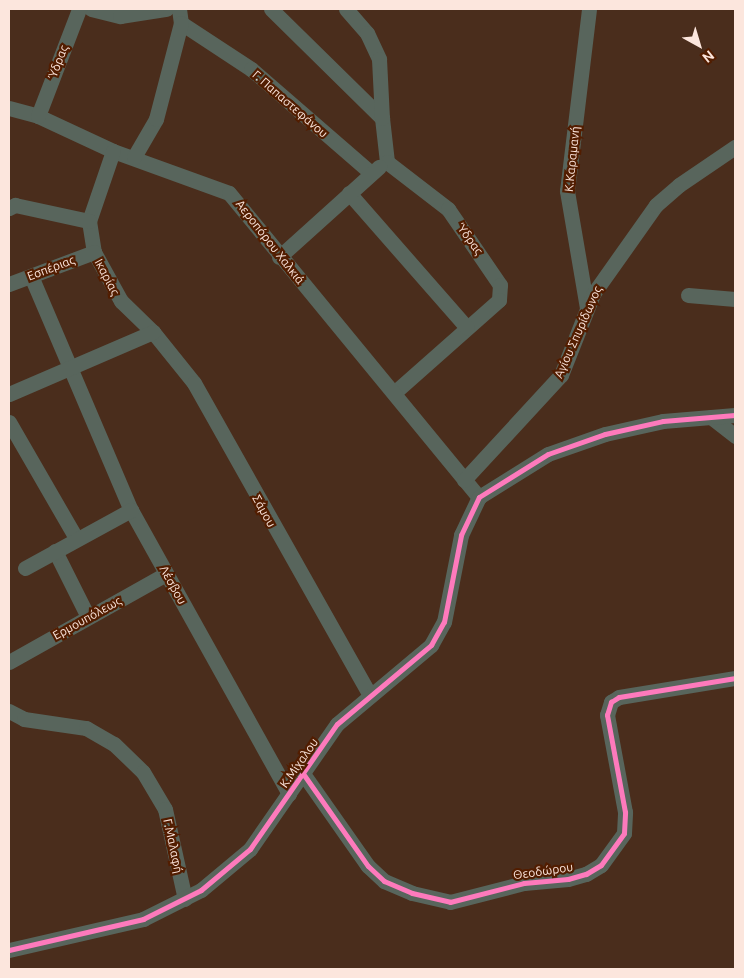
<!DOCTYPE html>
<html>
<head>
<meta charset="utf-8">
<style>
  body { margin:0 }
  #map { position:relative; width:744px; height:978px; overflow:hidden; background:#4a2d1c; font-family:Ubuntu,sans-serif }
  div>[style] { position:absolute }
  .minor>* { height:15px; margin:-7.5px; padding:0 7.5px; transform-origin:7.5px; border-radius:7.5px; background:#58655c }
  .cycleway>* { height:5px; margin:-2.5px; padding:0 2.5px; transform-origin:2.5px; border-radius:2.5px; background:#fd7abc }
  span { translate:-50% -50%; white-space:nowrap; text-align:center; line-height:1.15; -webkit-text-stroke:4.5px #521d00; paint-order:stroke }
  .street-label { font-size:12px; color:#fce6dd }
  .frame { position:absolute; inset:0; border:10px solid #fce6dd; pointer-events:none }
  .north { position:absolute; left:674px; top:20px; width:50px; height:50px; -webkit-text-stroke:4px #521d00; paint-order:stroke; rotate:141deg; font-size:14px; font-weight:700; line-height:20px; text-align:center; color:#fce6dd }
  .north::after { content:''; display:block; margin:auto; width:18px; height:22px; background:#fce6dd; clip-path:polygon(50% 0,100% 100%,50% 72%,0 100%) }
</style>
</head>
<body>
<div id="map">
  <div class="minor">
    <div style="left:91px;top:9px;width:30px;rotate:14deg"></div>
    <div style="left:120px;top:16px;width:47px;rotate:-8.7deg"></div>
    <div style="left:179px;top:9px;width:14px;rotate:82deg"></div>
    <div style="left:181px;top:23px;width:84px;rotate:33.3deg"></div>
    <div style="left:251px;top:69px;width:159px;rotate:40.9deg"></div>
    <div style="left:271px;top:9px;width:156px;rotate:44.5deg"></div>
    <div style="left:382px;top:118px;width:44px;rotate:83.5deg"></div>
    <div style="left:387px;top:162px;width:77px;rotate:37.6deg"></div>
    <div style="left:448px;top:209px;width:92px;rotate:55.6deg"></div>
    <div style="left:500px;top:285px;width:15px;rotate:94deg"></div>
    <div style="left:499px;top:300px;width:139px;rotate:138.5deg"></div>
    <div style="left:346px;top:9px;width:32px;rotate:49deg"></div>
    <div style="left:367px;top:33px;width:29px;rotate:65deg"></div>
    <div style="left:379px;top:59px;width:59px;rotate:87.1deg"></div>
    <div style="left:9px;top:108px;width:30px;rotate:15deg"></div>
    <div style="left:38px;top:116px;width:83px;rotate:25deg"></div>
    <div style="left:113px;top:151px;width:123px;rotate:19.9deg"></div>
    <div style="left:229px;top:193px;width:394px;rotate:50.6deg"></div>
    <div style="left:38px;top:116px;width:115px;rotate:-69deg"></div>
    <div style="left:113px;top:151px;width:74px;rotate:108.9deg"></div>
    <div style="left:89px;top:221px;width:31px;rotate:81deg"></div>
    <div style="left:94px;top:252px;width:56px;rotate:61.1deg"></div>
    <div style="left:121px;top:301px;width:45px;rotate:44.1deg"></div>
    <div style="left:153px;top:332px;width:65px;rotate:51.2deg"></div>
    <div style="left:194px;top:383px;width:357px;rotate:60.6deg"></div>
    <div style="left:134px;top:157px;width:44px;rotate:-59.9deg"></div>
    <div style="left:156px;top:119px;width:99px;rotate:-75.4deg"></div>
    <div style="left:349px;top:193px;width:179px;rotate:48.8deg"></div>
    <div style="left:9px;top:208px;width:7px;rotate:-27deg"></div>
    <div style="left:15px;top:205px;width:76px;rotate:12.2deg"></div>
    <div style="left:279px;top:257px;width:135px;rotate:-42deg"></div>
    <div style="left:31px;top:276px;width:254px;rotate:66.9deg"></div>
    <div style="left:131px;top:510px;width:325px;rotate:60.9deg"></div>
    <div style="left:9px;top:284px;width:91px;rotate:-20.6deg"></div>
    <div style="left:688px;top:295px;width:47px;rotate:4.9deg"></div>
    <div style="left:587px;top:308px;width:119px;rotate:-99.7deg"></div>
    <div style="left:567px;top:191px;width:183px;rotate:-83.1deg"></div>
    <div style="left:9px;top:394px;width:157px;rotate:-23.3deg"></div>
    <div style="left:711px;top:417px;width:31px;rotate:38deg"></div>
    <div style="left:9px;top:422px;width:134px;rotate:60deg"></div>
    <div style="left:464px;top:480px;width:143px;rotate:-47.3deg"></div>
    <div style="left:561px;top:375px;width:87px;rotate:-68.4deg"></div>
    <div style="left:593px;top:294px;width:109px;rotate:-54.7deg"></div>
    <div style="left:656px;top:205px;width:30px;rotate:-41deg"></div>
    <div style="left:679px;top:185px;width:68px;rotate:-34.2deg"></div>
    <div style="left:55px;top:551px;width:74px;rotate:63.4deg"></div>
    <div style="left:25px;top:568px;width:121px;rotate:-28.7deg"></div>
    <div style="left:9px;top:662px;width:180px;rotate:-29.3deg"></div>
    <div style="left:9px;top:711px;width:17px;rotate:28deg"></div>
    <div style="left:24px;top:719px;width:63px;rotate:8.3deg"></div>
    <div style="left:86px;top:728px;width:32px;rotate:30deg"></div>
    <div style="left:114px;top:744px;width:40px;rotate:44deg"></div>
    <div style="left:143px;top:772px;width:43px;rotate:59.3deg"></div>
    <div style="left:165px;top:809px;width:92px;rotate:77.5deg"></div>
    <div style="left:304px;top:775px;width:111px;rotate:54.9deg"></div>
    <div style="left:368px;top:866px;width:22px;rotate:43deg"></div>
    <div style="left:384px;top:881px;width:30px;rotate:23deg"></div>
    <div style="left:412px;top:893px;width:39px;rotate:13deg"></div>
    <div style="left:450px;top:902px;width:76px;rotate:-14.4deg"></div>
    <div style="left:524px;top:883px;width:44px;rotate:-5.2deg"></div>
    <div style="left:568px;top:879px;width:19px;rotate:-16deg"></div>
    <div style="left:586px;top:874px;width:17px;rotate:-31deg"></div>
    <div style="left:601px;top:865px;width:39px;rotate:-54deg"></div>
    <div style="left:624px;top:833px;width:21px;rotate:-87deg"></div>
    <div style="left:625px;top:812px;width:99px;rotate:-100.5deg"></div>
    <div style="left:607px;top:715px;width:14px;rotate:-73deg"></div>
    <div style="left:611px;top:702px;width:9px;rotate:-32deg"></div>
    <div style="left:619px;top:697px;width:118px;rotate:-9.3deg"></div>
    <div style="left:9px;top:950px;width:138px;rotate:-13deg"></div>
    <div style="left:143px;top:919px;width:65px;rotate:-26.6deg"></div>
    <div style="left:201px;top:890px;width:64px;rotate:-39.9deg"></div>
    <div style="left:250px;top:849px;width:152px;rotate:-55.2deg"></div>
    <div style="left:337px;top:724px;width:123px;rotate:-40deg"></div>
    <div style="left:431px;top:645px;width:26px;rotate:-61deg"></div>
    <div style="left:444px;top:622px;width:89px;rotate:-78.9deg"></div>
    <div style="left:461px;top:535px;width:42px;rotate:-64.7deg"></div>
    <div style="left:479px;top:497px;width:81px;rotate:-31.9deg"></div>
    <div style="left:548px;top:454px;width:60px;rotate:-19.3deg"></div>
    <div style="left:605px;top:434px;width:59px;rotate:-12.6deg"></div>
    <div style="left:663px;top:421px;width:72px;rotate:-4.8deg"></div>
  </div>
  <div class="cycleway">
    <div style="left:304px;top:775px;width:111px;rotate:54.9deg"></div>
    <div style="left:368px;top:866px;width:22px;rotate:43deg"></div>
    <div style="left:384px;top:881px;width:30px;rotate:23deg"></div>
    <div style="left:412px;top:893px;width:39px;rotate:13deg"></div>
    <div style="left:450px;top:902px;width:76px;rotate:-14.4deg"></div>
    <div style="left:524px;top:883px;width:44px;rotate:-5.2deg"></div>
    <div style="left:568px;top:879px;width:19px;rotate:-16deg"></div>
    <div style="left:586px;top:874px;width:17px;rotate:-31deg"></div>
    <div style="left:601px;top:865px;width:39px;rotate:-54deg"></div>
    <div style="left:624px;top:833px;width:21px;rotate:-87deg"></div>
    <div style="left:625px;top:812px;width:99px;rotate:-100.5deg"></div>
    <div style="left:607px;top:715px;width:14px;rotate:-73deg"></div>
    <div style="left:611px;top:702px;width:9px;rotate:-32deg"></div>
    <div style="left:619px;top:697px;width:118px;rotate:-9.3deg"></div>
    <div style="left:9px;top:950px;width:138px;rotate:-13deg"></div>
    <div style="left:143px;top:919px;width:65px;rotate:-26.6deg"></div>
    <div style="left:201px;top:890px;width:64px;rotate:-39.9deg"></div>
    <div style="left:250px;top:849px;width:152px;rotate:-55.2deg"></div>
    <div style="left:337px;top:724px;width:123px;rotate:-40deg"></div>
    <div style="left:431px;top:645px;width:26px;rotate:-61deg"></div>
    <div style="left:444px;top:622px;width:89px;rotate:-78.9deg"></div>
    <div style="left:461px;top:535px;width:42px;rotate:-64.7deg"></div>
    <div style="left:479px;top:497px;width:81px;rotate:-31.9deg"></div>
    <div style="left:548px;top:454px;width:60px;rotate:-19.3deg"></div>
    <div style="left:605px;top:434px;width:59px;rotate:-12.6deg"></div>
    <div style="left:663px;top:421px;width:72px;rotate:-4.8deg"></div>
  </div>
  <div class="street-label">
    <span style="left:58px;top:62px;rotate:-69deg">Ύδρας</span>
    <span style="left:290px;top:104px;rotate:41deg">Γ. Παπαστεφάνου</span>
    <span style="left:572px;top:159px;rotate:-84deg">Κ.Καραμανή</span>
    <span style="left:470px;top:239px;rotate:54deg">Ύδρας</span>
    <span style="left:270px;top:242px;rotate:52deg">Αεροπόρου Χαλκιά</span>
    <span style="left:51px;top:268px;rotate:-21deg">Εσπέριας</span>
    <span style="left:107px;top:277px;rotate:62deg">Ικαρίας</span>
    <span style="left:578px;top:332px;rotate:-66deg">Αγίου Σπυρίδωνος</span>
    <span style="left:264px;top:511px;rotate:61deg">Σάμου</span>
    <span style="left:173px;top:585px;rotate:61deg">Λέσβου</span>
    <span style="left:87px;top:618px;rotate:-29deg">Ερμουπόλεως</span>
    <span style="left:299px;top:763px;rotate:-55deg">Κ.Μίχαλου</span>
    <span style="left:173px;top:846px;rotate:78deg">Γ.Μαλαφή</span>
    <span style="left:543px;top:871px;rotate:-8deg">Θεοδώρου</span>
  </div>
  <div class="frame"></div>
  <div class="north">N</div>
</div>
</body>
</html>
